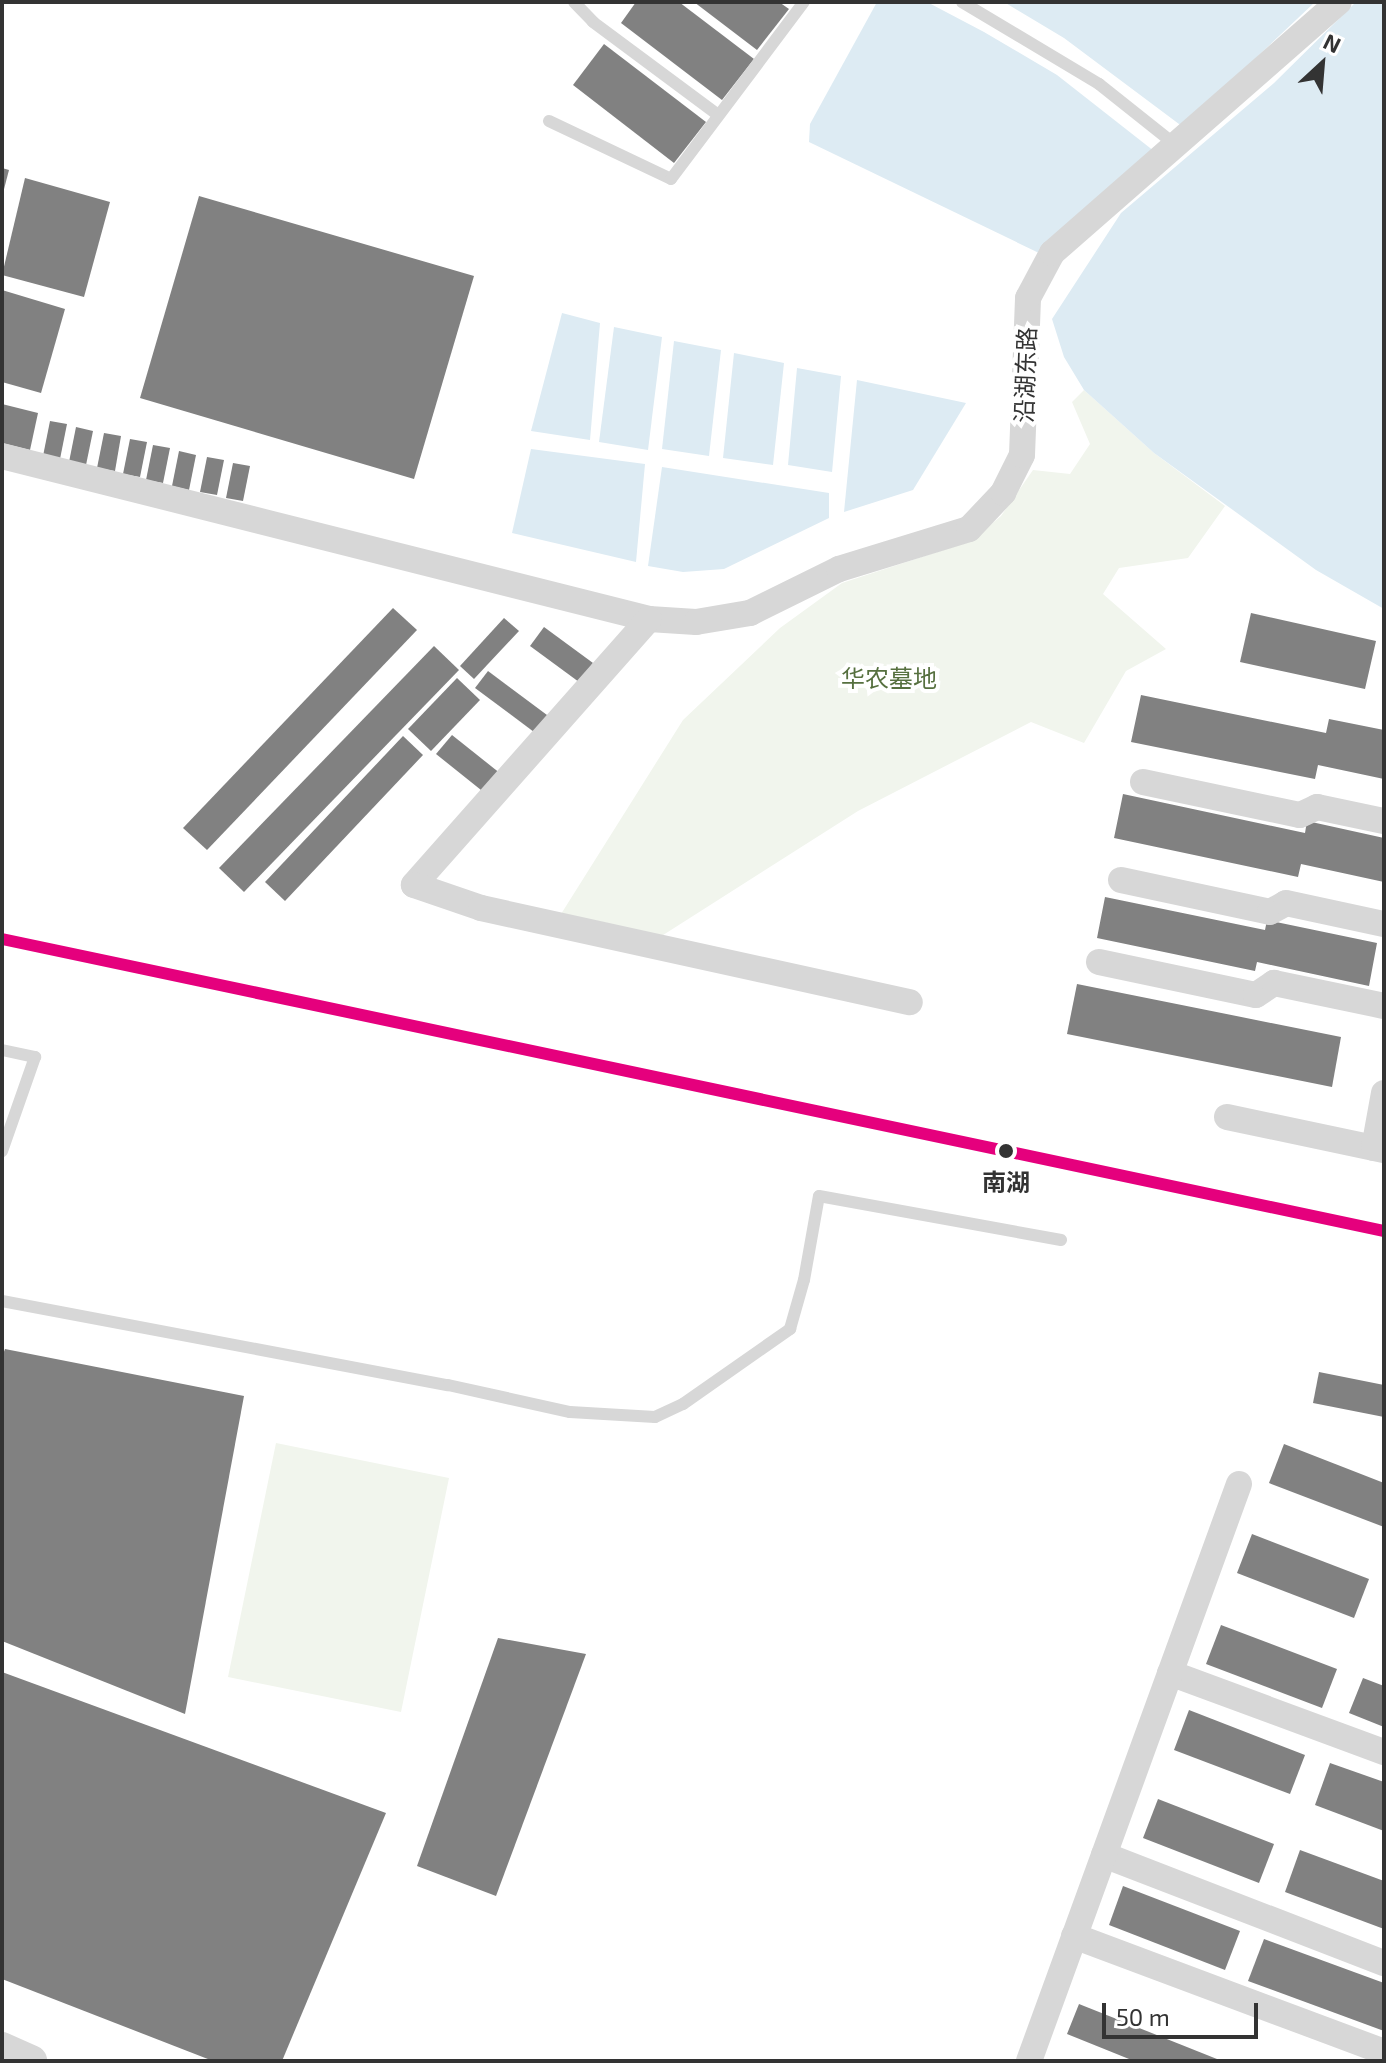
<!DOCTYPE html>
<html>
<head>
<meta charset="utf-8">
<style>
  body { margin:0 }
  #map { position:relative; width:1386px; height:2063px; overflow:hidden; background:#fff; font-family:"Exo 2","Noto Sans SC",sans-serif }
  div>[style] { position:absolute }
  .green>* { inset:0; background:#f1f5ed }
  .water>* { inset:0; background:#ddebf3 }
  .building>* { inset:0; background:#818181 }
  .service>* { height:12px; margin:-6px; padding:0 6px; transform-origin:6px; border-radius:6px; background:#d7d7d7 }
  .minor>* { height:26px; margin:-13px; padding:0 13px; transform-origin:13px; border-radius:13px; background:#d7d7d7 }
  .tertiary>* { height:32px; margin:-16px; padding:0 16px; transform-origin:16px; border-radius:16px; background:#d7d7d7 }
  .rail-1>* { height:12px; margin:-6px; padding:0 6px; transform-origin:6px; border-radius:6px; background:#e5007d }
  .dots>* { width:22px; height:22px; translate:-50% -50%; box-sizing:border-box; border:4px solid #fff; border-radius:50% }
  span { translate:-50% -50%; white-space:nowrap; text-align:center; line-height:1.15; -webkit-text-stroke:8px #fff; paint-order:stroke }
  .street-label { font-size:24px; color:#333 }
  .park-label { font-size:24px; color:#56703f }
  .stop-label { font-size:24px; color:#333; font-weight:700 }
  .frame { position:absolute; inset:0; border:4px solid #333; pointer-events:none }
  .north { position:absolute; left:1282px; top:24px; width:80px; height:80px; -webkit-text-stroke:6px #fff; paint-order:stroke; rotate:26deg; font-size:22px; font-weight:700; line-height:32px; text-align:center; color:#333 }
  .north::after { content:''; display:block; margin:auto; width:28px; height:36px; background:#333; clip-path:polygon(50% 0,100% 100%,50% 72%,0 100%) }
  .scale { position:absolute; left:1102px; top:2003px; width:156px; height:36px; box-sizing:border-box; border:4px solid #333; border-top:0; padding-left:10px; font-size:24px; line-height:28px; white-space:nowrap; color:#333; -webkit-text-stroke:6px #fff; paint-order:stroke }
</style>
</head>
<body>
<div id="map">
  <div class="green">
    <div style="clip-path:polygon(1084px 390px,1154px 453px,1225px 506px,1188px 558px,1119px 568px,1103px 594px,1166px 649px,1126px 671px,1084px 743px,1031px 722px,858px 811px,649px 944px,551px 930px,683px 720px,780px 628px,842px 583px,971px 541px,1001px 516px,1033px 470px,1070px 474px,1090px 444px,1072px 402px)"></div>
    <div style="clip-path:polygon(276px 1443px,449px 1478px,401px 1712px,228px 1677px)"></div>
  </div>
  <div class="water">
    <div style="clip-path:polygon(877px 2px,927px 2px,984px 32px,1057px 75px,1159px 155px,1039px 253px,809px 142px,810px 124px)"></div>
    <div style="clip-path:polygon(1004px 2px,1315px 2px,1183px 127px,1064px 38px)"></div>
    <div style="clip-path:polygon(1356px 2px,1384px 2px,1384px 609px,1316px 570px,1154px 453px,1084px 390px,1064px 357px,1052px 319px,1121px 213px,1274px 83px)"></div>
    <div style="clip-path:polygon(562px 313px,600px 323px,590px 440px,531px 431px)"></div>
    <div style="clip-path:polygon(614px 327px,662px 337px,648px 450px,599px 442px)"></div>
    <div style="clip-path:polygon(674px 341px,721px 350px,709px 456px,662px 449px)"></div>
    <div style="clip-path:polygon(734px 353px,784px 363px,773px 465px,723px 458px)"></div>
    <div style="clip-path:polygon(797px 368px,841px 376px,832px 472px,788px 465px)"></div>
    <div style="clip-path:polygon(857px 380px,966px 403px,913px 490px,844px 512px)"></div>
    <div style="clip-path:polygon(531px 449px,645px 464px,636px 562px,512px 533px)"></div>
    <div style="clip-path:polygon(662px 467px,829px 493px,829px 518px,724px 569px,683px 572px,648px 566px)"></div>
  </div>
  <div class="building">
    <div style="clip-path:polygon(636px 2px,679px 2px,754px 59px,722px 100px,621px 23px)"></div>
    <div style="clip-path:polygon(694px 2px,779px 2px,789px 9px,757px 50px)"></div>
    <div style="clip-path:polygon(604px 44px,706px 122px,674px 163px,573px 85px)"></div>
    <div style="clip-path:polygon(2px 168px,9px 170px,3px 193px,2px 193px)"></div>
    <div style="clip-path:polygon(25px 178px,110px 202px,84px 297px,2px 275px)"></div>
    <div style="clip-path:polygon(199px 196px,474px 276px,414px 479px,140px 398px)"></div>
    <div style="clip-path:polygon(2px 290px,65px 309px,41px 393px,2px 382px)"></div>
    <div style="clip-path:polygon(2px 404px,38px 413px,30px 450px,2px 443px)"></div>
    <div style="clip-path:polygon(50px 421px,67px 424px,60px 459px,43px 456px)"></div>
    <div style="clip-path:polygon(76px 427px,93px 431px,86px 465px,69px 462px)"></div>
    <div style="clip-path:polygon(104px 433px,121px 436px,115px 471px,97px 468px)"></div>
    <div style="clip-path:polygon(130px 439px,147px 442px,140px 477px,123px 474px)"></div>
    <div style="clip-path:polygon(153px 445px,170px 448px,163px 483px,146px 480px)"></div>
    <div style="clip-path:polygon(179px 451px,196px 455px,189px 490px,172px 486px)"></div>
    <div style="clip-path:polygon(207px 457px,224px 460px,217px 495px,200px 492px)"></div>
    <div style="clip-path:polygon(233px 463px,250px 466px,243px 501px,226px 498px)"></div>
    <div style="clip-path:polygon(393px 608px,417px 630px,207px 850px,183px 828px)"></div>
    <div style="clip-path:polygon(1251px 613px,1376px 641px,1365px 689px,1240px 662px)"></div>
    <div style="clip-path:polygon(504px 618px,519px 631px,474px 679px,460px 666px)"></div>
    <div style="clip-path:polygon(544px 627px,593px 663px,579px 682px,530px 646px)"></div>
    <div style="clip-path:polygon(434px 646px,459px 670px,244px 892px,219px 868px)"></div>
    <div style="clip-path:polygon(488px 671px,551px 718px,538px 735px,475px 688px)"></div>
    <div style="clip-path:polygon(457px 678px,480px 700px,431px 751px,408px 729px)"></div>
    <div style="clip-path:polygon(1141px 695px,1326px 733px,1329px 719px,1384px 730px,1384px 779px,1318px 765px,1315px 779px,1131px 742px)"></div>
    <div style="clip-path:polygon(452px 735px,501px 774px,486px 794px,436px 754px)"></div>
    <div style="clip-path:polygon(403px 736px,423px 755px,285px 901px,265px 882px)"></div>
    <div style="clip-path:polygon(1123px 794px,1305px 833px,1307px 821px,1384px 838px,1384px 882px,1301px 864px,1298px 877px,1114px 838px)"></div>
    <div style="clip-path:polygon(1105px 897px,1265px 930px,1267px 920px,1377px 943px,1369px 986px,1257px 962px,1255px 971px,1097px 938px)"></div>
    <div style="clip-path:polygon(1077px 984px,1341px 1037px,1332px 1087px,1067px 1034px)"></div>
    <div style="clip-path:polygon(5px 1349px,244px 1396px,185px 1714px,2px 1641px,2px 1357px)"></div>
    <div style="clip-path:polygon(1319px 1372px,1384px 1385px,1384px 1417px,1313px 1403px)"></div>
    <div style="clip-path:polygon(1284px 1444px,1384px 1483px,1384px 1527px,1269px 1483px)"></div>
    <div style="clip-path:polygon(1252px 1534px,1369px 1579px,1354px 1618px,1237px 1573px)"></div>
    <div style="clip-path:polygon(1221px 1625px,1337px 1669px,1322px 1708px,1206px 1664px)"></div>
    <div style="clip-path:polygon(498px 1638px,586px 1654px,496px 1896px,417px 1866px)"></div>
    <div style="clip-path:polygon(2px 1672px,386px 1813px,282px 2061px,213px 2061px,2px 1979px)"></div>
    <div style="clip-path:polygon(1363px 1678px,1384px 1686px,1384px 1727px,1349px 1713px)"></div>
    <div style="clip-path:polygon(1189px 1710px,1305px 1755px,1290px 1794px,1174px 1750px)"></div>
    <div style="clip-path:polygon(1330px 1763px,1384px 1782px,1384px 1831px,1315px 1805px)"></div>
    <div style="clip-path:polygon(1158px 1799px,1274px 1844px,1259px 1883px,1143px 1838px)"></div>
    <div style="clip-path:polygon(1300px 1850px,1384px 1881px,1384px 1929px,1285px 1892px)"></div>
    <div style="clip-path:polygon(1123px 1886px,1240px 1931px,1225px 1970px,1109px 1925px)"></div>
    <div style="clip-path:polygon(1264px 1939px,1384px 1983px,1384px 2031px,1248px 1981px)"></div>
    <div style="clip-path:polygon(1079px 2004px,1222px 2061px,1134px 2061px,1067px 2034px)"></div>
  </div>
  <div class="service">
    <div style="left:574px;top:2px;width:28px;rotate:46deg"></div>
    <div style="left:593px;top:22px;width:154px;rotate:36.6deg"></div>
    <div style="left:962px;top:2px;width:160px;rotate:30.9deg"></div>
    <div style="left:1099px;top:84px;width:100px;rotate:38.5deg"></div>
    <div style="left:549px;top:121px;width:135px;rotate:25.4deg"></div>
    <div style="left:671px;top:179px;width:221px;rotate:-53.1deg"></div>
    <div style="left:2px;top:1050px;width:34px;rotate:12deg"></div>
    <div style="left:35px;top:1057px;width:100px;rotate:109.3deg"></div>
    <div style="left:2px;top:1301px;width:454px;rotate:10.7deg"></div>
    <div style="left:448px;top:1385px;width:125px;rotate:12.5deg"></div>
    <div style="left:570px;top:1412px;width:85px;rotate:3.4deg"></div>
    <div style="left:655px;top:1417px;width:31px;rotate:-25deg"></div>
    <div style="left:683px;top:1404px;width:131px;rotate:-35deg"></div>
    <div style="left:790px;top:1329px;width:51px;rotate:-74.1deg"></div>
    <div style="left:804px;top:1280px;width:85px;rotate:-79.9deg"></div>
    <div style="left:819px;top:1196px;width:246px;rotate:10.3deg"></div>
  </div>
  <div class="minor">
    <div style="left:2px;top:456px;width:667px;rotate:14.14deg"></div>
    <div style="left:649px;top:619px;width:47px;rotate:3.7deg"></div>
    <div style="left:696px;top:622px;width:55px;rotate:-9.5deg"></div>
    <div style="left:750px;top:613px;width:99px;rotate:-26.3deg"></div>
    <div style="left:839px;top:569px;width:136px;rotate:-17.1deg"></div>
    <div style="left:969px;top:529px;width:50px;rotate:-46.6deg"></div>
    <div style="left:1003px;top:493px;width:42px;rotate:-63.4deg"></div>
    <div style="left:1022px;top:455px;width:157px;rotate:-87.8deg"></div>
    <div style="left:1028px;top:298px;width:51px;rotate:-61.9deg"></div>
    <div style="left:1052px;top:253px;width:381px;rotate:-41.2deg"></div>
    <div style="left:649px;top:619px;width:355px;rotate:131.5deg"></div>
    <div style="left:414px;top:885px;width:71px;rotate:18.9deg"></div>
    <div style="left:481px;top:908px;width:439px;rotate:12.4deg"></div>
    <div style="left:1143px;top:782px;width:160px;rotate:11.9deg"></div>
    <div style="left:1300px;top:815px;width:19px;rotate:-25deg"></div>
    <div style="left:1317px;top:807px;width:68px;rotate:11.8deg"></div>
    <div style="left:1121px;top:880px;width:152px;rotate:12.1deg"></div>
    <div style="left:1270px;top:912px;width:18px;rotate:-29deg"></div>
    <div style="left:1286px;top:903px;width:100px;rotate:12.1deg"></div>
    <div style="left:1099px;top:962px;width:160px;rotate:11.9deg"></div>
    <div style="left:1256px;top:995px;width:22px;rotate:-34deg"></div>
    <div style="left:1274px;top:983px;width:112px;rotate:11.8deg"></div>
    <div style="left:1227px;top:1117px;width:160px;rotate:11.9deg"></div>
    <div style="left:1374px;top:1148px;width:56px;rotate:-79.7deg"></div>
    <div style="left:1170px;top:1673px;width:228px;rotate:20.3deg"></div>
    <div style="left:1104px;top:1855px;width:300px;rotate:21.1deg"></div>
    <div style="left:1074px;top:1936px;width:331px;rotate:20.5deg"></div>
    <div style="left:1029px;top:2061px;width:614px;rotate:-70deg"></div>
  </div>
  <div class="tertiary">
    <div style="left:2px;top:2048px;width:32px;rotate:24deg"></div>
  </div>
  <div class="rail-1">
    <div style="left:2px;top:939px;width:1413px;rotate:11.93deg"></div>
  </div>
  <div class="dots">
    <div style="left:1006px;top:1151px;background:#333"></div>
  </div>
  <div class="street-label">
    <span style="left:1025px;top:375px;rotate:-88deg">沿湖东路</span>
  </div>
  <div class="park-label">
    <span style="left:889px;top:678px">华农墓地</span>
  </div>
  <div class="stop-label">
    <span style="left:1006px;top:1182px">南湖</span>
  </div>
  <div class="frame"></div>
  <div class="north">N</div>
  <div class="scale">50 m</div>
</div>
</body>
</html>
